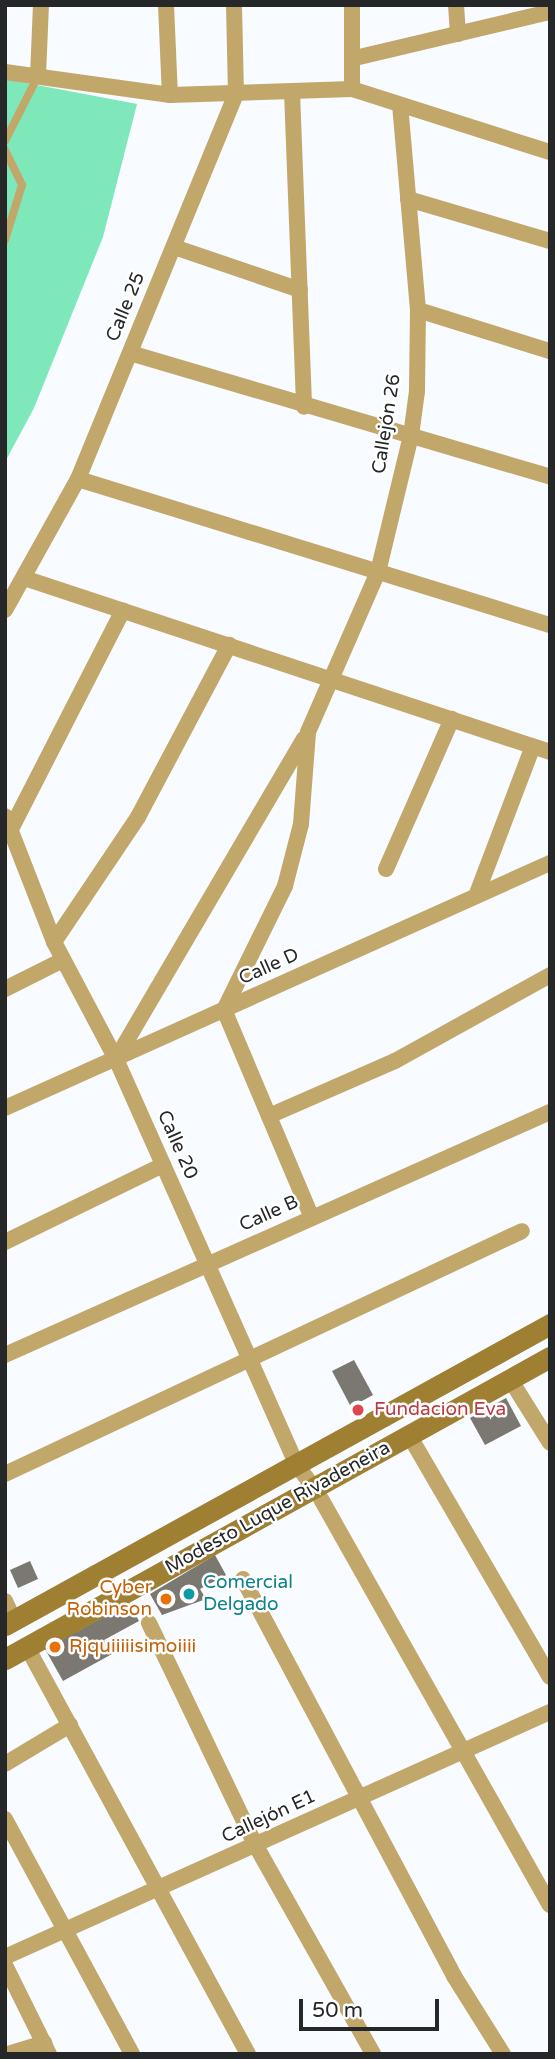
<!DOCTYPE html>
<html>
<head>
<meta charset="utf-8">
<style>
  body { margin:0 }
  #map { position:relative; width:555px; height:2059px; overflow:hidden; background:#f8fbff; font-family:"Varela Round",sans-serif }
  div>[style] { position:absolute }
  .green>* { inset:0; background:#7ee8bb }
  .building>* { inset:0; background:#7b7771 }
  .lane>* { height:8px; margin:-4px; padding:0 4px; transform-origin:4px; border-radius:4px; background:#c2a76b }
  .street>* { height:16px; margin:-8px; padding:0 8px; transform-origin:8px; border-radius:8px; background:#c2a76b }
  .secondary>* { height:21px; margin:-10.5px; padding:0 10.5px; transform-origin:10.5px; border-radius:10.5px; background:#9f7f32 }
  .dots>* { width:19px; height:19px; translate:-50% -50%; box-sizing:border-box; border:4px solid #fff; border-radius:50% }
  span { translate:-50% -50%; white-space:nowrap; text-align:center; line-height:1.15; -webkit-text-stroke:5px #fff; paint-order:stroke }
  .street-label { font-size:19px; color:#252729 }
  .health-label { font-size:19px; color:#be3a42 }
  .left { translate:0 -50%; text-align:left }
  .culture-label { font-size:19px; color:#0d838f }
  .food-label { font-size:19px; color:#c56008 }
  .right { translate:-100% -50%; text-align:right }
  .frame { position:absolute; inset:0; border:7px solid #252729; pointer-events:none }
  .scale { position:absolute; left:299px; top:1999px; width:140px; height:32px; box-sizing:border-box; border:4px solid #252729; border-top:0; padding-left:9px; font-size:21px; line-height:24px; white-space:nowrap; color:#252729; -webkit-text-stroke:5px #fff; paint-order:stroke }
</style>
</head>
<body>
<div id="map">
  <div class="green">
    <div style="clip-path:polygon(5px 79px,137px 104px,103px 237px,34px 408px,5px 462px)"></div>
  </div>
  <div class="building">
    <div style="clip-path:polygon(354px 1360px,373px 1395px,351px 1407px,332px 1371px)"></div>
    <div style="clip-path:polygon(506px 1398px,521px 1426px,485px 1445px,470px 1418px)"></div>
    <div style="clip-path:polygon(215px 1555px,226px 1575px,200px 1589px,206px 1599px,162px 1615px,150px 1594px)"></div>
    <div style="clip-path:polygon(30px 1561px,38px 1579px,18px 1588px,10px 1570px)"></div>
    <div style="clip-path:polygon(129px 1603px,139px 1621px,104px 1640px,112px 1654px,63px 1681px,45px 1649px)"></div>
  </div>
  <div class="lane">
    <div style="left:5px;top:141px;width:73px;rotate:-63.1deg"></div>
    <div style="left:5px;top:150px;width:39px;rotate:64deg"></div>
    <div style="left:22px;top:185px;width:58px;rotate:107.2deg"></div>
  </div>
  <div class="street">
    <div style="left:166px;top:5px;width:90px;rotate:87.5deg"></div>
    <div style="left:352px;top:5px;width:84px;rotate:90deg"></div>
    <div style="left:456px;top:5px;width:29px;rotate:86deg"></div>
    <div style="left:355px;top:58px;width:200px;rotate:-13.3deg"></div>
    <div style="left:5px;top:72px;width:167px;rotate:7.9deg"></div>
    <div style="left:170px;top:95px;width:182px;rotate:-1.9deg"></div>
    <div style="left:352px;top:89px;width:208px;rotate:17.7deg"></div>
    <div style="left:38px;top:76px;width:71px;rotate:-87.6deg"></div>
    <div style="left:292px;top:92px;width:315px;rotate:87.8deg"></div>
    <div style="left:408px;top:199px;width:148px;rotate:16.5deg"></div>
    <div style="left:174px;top:247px;width:133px;rotate:18.8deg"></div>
    <div style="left:418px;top:310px;width:138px;rotate:17.3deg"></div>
    <div style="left:130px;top:353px;width:438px;rotate:16.4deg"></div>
    <div style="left:78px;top:479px;width:494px;rotate:17.2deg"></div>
    <div style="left:24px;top:578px;width:554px;rotate:18.3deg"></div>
    <div style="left:5px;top:610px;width:150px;rotate:-60.9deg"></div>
    <div style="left:78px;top:479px;width:416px;rotate:-67.7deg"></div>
    <div style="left:236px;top:94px;width:89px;rotate:-91.3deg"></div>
    <div style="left:5px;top:816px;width:135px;rotate:68.7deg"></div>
    <div style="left:54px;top:942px;width:132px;rotate:62.1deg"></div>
    <div style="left:116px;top:1059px;width:443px;rotate:66deg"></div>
    <div style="left:296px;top:1464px;width:30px;rotate:53deg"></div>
    <div style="left:9px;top:833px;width:250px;rotate:-62.9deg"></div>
    <div style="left:386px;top:869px;width:164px;rotate:-66.3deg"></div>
    <div style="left:476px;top:896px;width:160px;rotate:-69.2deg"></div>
    <div style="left:54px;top:942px;width:151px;rotate:-56.1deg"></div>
    <div style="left:138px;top:817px;width:195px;rotate:-62.1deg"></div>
    <div style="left:5px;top:989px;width:65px;rotate:-26.6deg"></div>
    <div style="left:116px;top:1059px;width:371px;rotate:-59.6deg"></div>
    <div style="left:5px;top:1108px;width:598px;rotate:-24.21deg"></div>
    <div style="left:269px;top:1116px;width:137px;rotate:-23.6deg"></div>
    <div style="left:395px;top:1061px;width:177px;rotate:-29deg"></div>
    <div style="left:312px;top:1218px;width:226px;rotate:-112.9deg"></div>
    <div style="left:224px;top:1010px;width:138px;rotate:-63.8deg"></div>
    <div style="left:285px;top:886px;width:64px;rotate:-75.5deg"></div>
    <div style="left:301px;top:824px;width:92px;rotate:-85.6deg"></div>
    <div style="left:308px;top:732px;width:175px;rotate:-66.4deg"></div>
    <div style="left:378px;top:572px;width:140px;rotate:-76.4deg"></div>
    <div style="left:411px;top:436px;width:45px;rotate:-82.4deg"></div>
    <div style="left:417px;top:391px;width:81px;rotate:-89.3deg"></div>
    <div style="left:418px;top:310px;width:206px;rotate:-95deg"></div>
    <div style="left:5px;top:1242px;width:176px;rotate:-26deg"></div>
    <div style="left:5px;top:1355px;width:597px;rotate:-24.03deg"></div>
    <div style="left:510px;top:1379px;width:75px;rotate:58deg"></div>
    <div style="left:409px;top:1435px;width:280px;rotate:59.8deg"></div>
    <div style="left:5px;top:1474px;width:571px;rotate:-25.17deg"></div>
    <div style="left:321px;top:1499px;width:466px;rotate:60.6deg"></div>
    <div style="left:243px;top:1579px;width:450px;rotate:62deg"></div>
    <div style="left:454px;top:1976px;width:92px;rotate:57.9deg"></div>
    <div style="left:5px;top:1601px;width:21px;rotate:65deg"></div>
    <div style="left:149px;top:1623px;width:247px;rotate:64.4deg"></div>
    <div style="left:256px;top:1846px;width:239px;rotate:60.6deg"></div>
    <div style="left:27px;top:1647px;width:463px;rotate:61.5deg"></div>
    <div style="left:5px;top:1764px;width:76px;rotate:-31deg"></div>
    <div style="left:5px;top:1819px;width:267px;rotate:61.6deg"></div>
    <div style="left:5px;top:1957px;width:598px;rotate:-24.21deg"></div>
    <div style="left:5px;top:1965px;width:99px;rotate:63.7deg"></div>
    <div style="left:8px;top:2054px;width:38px;rotate:-17deg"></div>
  </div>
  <div class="secondary">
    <div style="left:5px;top:1625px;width:623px;rotate:-28.91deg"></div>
    <div style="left:5px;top:1659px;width:623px;rotate:-28.99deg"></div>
  </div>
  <div class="dots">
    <div style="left:358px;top:1410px;background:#e0444e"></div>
    <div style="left:189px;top:1594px;background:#0f9aa8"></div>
    <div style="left:166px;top:1599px;background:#e8710a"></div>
    <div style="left:55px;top:1647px;background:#e8710a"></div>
  </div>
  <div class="street-label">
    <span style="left:126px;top:307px;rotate:-68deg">Calle 25</span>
    <span style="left:387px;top:424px;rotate:-81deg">Callejón 26</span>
    <span style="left:269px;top:967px;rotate:-24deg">Calle D</span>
    <span style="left:177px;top:1145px;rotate:66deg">Calle 20</span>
    <span style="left:269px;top:1214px;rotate:-24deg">Calle B</span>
    <span style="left:278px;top:1508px;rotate:-29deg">Modesto Luque Rivadeneira</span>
    <span style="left:269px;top:1817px;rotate:-25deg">Callejón E1</span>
  </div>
  <div class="health-label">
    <span class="left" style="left:374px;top:1410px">Fundacion Eva</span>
  </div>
  <div class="culture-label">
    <span class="left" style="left:203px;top:1594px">Comercial<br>Delgado</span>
  </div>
  <div class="food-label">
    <span class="right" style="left:152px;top:1599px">Cyber<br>Robinson</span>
    <span class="left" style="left:69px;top:1647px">Rjquiiiiisimoiiii</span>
  </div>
  <div class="frame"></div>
  <div class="scale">50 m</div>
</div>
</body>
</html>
